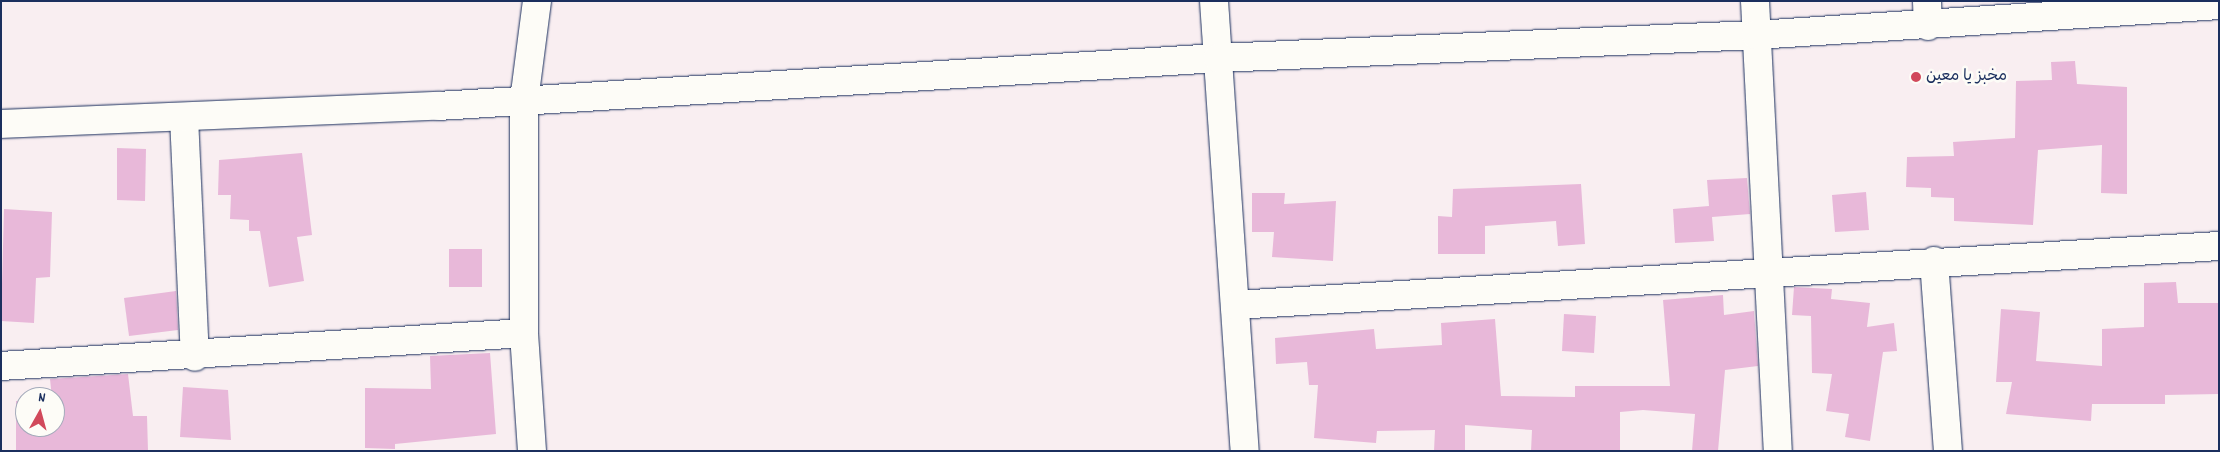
<!DOCTYPE html>
<html>
<head>
<meta charset="utf-8">
<style>
  body { margin:0 }
  #map { position:relative; width:2220px; height:452px; overflow:hidden; background:#f9eef1; font-family:Dekko,"Playpen Sans Arabic",sans-serif }
  div>[style] { position:absolute }
  .building>* { inset:0; background:#e8b8d9 }
  .roads { filter:drop-shadow(0 0 1px #1b2f5e) drop-shadow(0 0 1px #1b2f5e) }
  .minor>* { height:28px; margin:-14px; padding:0 14px; transform-origin:14px; border-radius:14px; background:#fdfcf7 }
  .tertiary>* { height:28px; margin:-14px; padding:0 14px; transform-origin:14px; border-radius:14px; background:#fdfcf7 }
  .dots>* { width:14px; height:14px; translate:-50% -50%; box-sizing:border-box; border:2px solid #fdfcf7; border-radius:50% }
  span { translate:-50% -50%; white-space:nowrap; text-align:center; line-height:1.15; -webkit-text-stroke:5px #fdfcf7; paint-order:stroke }
  .poi-label { font-size:16px; color:#1b2f5e }
  .left { translate:0 -50%; text-align:left }
  .frame { position:absolute; inset:0; border:2px solid #1b2f5e; pointer-events:none }
  .north { position:absolute; left:15px; top:387px; width:50px; height:50px; box-sizing:border-box; background:#fdfcf7; border:1px solid #a3aaba; border-radius:50%; rotate:7deg; font-size:14px; font-weight:700; line-height:20px; text-align:center; color:#1b2f5e }
  .north::after { content:''; display:block; margin:auto; width:18px; height:22px; background:#d1495b; clip-path:polygon(50% 0,100% 100%,50% 72%,0 100%) }
</style>
</head>
<body>
<div id="map">
  <div class="building">
    <div style="clip-path:polygon(2075px 61px,2077px 84px,2127px 87px,2127px 194px,2101px 193px,2102px 145px,2038px 150px,2033px 225px,1954px 221px,1954px 198px,1931px 197px,1931px 188px,1906px 187px,1907px 157px,1954px 156px,1953px 142px,2015px 138px,2016px 81px,2052px 80px,2051px 62px)"></div>
    <div style="clip-path:polygon(117px 148px,146px 149px,145px 201px,117px 200px)"></div>
    <div style="clip-path:polygon(302px 153px,312px 235px,297px 237px,304px 281px,269px 287px,260px 231px,249px 231px,249px 220px,230px 219px,231px 195px,218px 195px,219px 160px)"></div>
    <div style="clip-path:polygon(1747px 178px,1750px 214px,1712px 217px,1714px 241px,1675px 243px,1673px 209px,1709px 206px,1707px 180px)"></div>
    <div style="clip-path:polygon(1581px 184px,1585px 244px,1558px 246px,1556px 221px,1485px 226px,1485px 254px,1438px 254px,1438px 216px,1452px 217px,1453px 189px)"></div>
    <div style="clip-path:polygon(1866px 192px,1869px 230px,1835px 232px,1832px 195px)"></div>
    <div style="clip-path:polygon(1252px 193px,1285px 193px,1284px 204px,1336px 201px,1333px 261px,1272px 257px,1274px 232px,1252px 232px)"></div>
    <div style="clip-path:polygon(4px 209px,52px 212px,50px 277px,36px 278px,34px 323px,1px 321px)"></div>
    <div style="clip-path:polygon(449px 249px,482px 249px,482px 287px,449px 287px)"></div>
    <div style="clip-path:polygon(2176px 282px,2178px 303px,2219px 303px,2219px 394px,2165px 395px,2165px 404px,2092px 404px,2091px 421px,2006px 414px,2012px 382px,1996px 382px,2001px 309px,2040px 312px,2036px 361px,2102px 366px,2102px 329px,2144px 327px,2144px 283px)"></div>
    <div style="clip-path:polygon(1794px 287px,1832px 289px,1831px 299px,1870px 303px,1867px 327px,1894px 323px,1897px 351px,1883px 352px,1870px 441px,1845px 437px,1849px 414px,1826px 411px,1832px 374px,1812px 373px,1811px 316px,1792px 315px)"></div>
    <div style="clip-path:polygon(176px 291px,178px 330px,129px 336px,124px 298px)"></div>
    <div style="clip-path:polygon(1723px 295px,1724px 315px,1754px 311px,1758px 366px,1725px 370px,1718px 451px,1692px 451px,1695px 414px,1643px 410px,1620px 412px,1620px 451px,1531px 451px,1532px 430px,1465px 425px,1465px 451px,1434px 451px,1435px 430px,1377px 431px,1376px 443px,1314px 438px,1318px 385px,1309px 385px,1307px 362px,1276px 364px,1275px 338px,1374px 329px,1376px 349px,1442px 345px,1441px 323px,1495px 319px,1501px 396px,1575px 397px,1575px 386px,1670px 386px,1663px 300px)"></div>
    <div style="clip-path:polygon(1564px 314px,1596px 316px,1594px 353px,1562px 351px)"></div>
    <div style="clip-path:polygon(490px 353px,496px 434px,395px 444px,395px 449px,365px 448px,365px 388px,431px 389px,430px 356px)"></div>
    <div style="clip-path:polygon(128px 374px,133px 416px,147px 416px,148px 451px,16px 451px,16px 401px,25px 401px,25px 427px,55px 427px,50px 379px)"></div>
    <div style="clip-path:polygon(183px 387px,228px 390px,231px 440px,180px 437px)"></div>
  </div>
  <div class="roads">
    <div class="minor">
      <div style="left:1214px;top:1px;width:451px;rotate:86.1deg"></div>
      <div style="left:1755px;top:1px;width:451px;rotate:87.1deg"></div>
      <div style="left:1927px;top:1px;width:25px;rotate:88deg"></div>
      <div style="left:184px;top:117px;width:240px;rotate:87.4deg"></div>
      <div style="left:1934px;top:261px;width:191px;rotate:85.8deg"></div>
      <div style="left:1235px;top:305px;width:986px;rotate:-3.43deg"></div>
      <div style="left:1px;top:366px;width:524px;rotate:-3.61deg"></div>
      <div style="left:532px;top:451px;width:118px;rotate:-93.9deg"></div>
      <div style="left:524px;top:333px;width:232px;rotate:-90deg"></div>
      <div style="left:524px;top:101px;width:101px;rotate:-82.6deg"></div>
    </div>
    <div class="tertiary">
      <div style="left:1px;top:124px;width:437px;rotate:-2.4deg"></div>
      <div style="left:438px;top:106px;width:781px;rotate:-3.52deg"></div>
      <div style="left:1218px;top:58px;width:538px;rotate:-2.45deg"></div>
      <div style="left:1756px;top:35px;width:464px;rotate:-3.7deg"></div>
    </div>
  </div>
  <div class="dots">
    <div style="left:1916px;top:77px;background:#d1495b"></div>
  </div>
  <div class="poi-label">
    <span class="left" style="left:1926px;top:77px">مخبز يا معين</span>
  </div>
  <div class="frame"></div>
  <div class="north">N</div>
</div>
</body>
</html>
